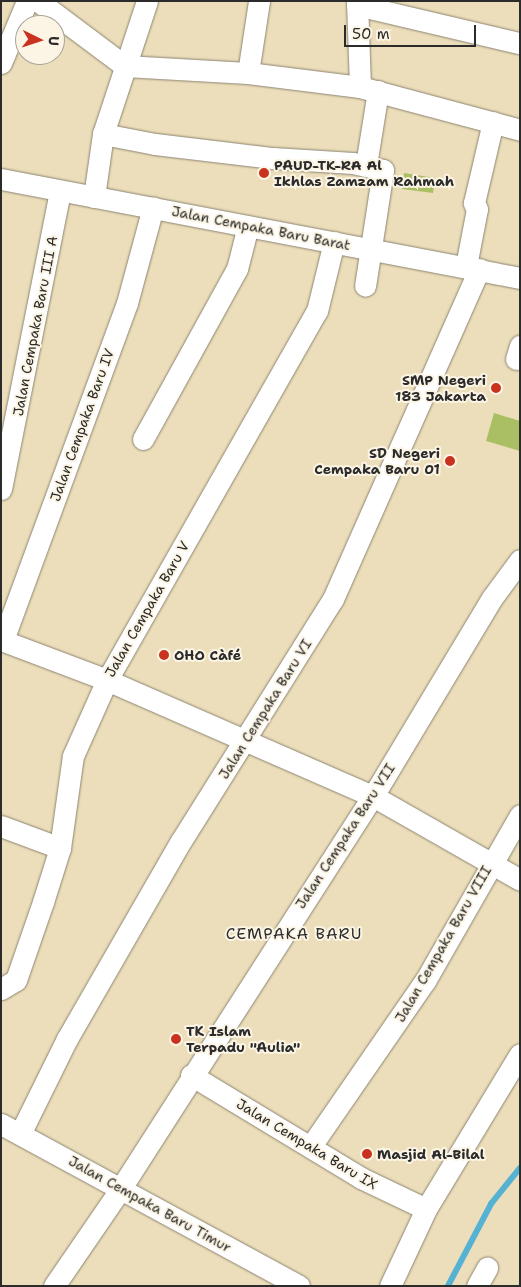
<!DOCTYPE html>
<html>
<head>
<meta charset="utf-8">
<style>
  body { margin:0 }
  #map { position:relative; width:521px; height:1287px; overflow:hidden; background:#ecdeba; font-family:"Shantell Sans",sans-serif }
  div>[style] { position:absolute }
  .green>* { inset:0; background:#aabf63 }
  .stream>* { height:5.5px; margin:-2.75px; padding:0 2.75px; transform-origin:2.75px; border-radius:2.75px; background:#55b2d3 }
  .roads { filter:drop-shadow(0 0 1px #8c8472) drop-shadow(0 0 1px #8c8472) }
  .minor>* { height:21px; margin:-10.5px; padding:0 10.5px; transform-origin:10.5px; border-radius:10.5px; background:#fff }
  .dots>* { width:14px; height:14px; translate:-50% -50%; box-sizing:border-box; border:2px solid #fcf5e5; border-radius:50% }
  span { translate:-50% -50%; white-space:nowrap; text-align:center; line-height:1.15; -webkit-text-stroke:4px #fcf5e5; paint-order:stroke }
  .poi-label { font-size:14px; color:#2b2b2b; font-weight:700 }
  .left { translate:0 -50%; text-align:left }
  .right { translate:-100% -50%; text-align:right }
  .street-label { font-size:14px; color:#2b2b2b }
  .quarter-label { font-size:16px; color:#2b2b2b; letter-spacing:1px }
  .frame { position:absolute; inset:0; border:2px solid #2b2b2b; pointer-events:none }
  .north { position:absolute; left:15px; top:15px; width:50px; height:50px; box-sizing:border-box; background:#fcf5e5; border:1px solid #a8a49b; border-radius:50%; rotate:94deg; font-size:14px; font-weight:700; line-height:20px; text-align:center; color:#2b2b2b }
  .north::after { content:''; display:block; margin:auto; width:18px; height:22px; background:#c8321e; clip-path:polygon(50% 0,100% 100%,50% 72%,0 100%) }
  .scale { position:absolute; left:344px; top:25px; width:132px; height:22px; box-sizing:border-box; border:2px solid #2b2b2b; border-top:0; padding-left:6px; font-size:15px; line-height:18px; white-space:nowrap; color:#2b2b2b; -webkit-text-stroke:4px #fcf5e5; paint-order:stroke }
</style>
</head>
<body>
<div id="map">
  <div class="green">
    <div style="clip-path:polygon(404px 173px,435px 178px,433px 193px,402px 189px)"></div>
    <div style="clip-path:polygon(494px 413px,520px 421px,520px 451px,486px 441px)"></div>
  </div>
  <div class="stream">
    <div style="left:448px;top:1286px;width:93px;rotate:-62.3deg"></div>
    <div style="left:491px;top:1204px;width:46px;rotate:-51.1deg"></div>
  </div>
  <div class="roads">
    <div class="minor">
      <div style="left:38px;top:1px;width:109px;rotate:36.8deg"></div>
      <div style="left:125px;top:66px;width:123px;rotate:3.3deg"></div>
      <div style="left:248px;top:73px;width:113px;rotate:7.1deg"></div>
      <div style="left:360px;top:87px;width:166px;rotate:15deg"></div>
      <div style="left:357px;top:1px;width:86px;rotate:88deg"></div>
      <div style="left:357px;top:5px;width:166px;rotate:13.2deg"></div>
      <div style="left:1px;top:63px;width:67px;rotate:-67.2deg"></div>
      <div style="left:248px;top:73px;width:73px;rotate:-81.3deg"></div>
      <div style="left:103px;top:134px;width:53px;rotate:10.9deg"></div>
      <div style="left:155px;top:144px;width:119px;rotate:6.8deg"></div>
      <div style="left:273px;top:158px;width:80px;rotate:3.6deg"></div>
      <div style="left:353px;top:163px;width:31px;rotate:13deg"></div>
      <div style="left:383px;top:170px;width:117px;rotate:98.8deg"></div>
      <div style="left:366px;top:165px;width:75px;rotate:-80.8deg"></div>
      <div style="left:1px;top:179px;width:528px;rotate:10.8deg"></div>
      <div style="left:94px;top:197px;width:64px;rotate:-81.9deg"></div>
      <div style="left:103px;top:134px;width:140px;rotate:-71.7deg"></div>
      <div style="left:466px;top:266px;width:58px;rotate:-79.1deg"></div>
      <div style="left:477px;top:209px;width:7px;rotate:-117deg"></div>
      <div style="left:474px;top:203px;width:83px;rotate:-76.8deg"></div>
      <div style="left:516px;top:359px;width:14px;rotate:-73deg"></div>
      <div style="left:143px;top:439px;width:194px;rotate:-61.1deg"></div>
      <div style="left:237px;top:269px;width:44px;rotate:-75.7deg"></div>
      <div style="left:1px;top:489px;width:303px;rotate:-78.8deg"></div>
      <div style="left:1px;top:640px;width:113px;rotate:20.7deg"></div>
      <div style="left:107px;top:680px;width:290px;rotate:23.6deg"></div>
      <div style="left:373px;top:796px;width:169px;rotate:29.7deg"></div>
      <div style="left:3px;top:640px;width:359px;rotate:-69.8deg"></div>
      <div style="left:127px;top:303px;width:99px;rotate:-74.8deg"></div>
      <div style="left:1px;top:826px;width:63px;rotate:20.4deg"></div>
      <div style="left:1px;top:989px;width:17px;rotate:-31deg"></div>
      <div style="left:16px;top:980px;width:83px;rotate:-70.9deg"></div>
      <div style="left:43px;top:902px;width:57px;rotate:-72.5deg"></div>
      <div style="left:60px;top:848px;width:93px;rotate:-82deg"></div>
      <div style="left:73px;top:756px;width:83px;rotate:-65.9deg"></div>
      <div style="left:107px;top:680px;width:425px;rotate:-60.4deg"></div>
      <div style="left:317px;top:311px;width:71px;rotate:-76.2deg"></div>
      <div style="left:191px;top:1075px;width:199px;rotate:31.2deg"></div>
      <div style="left:361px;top:1178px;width:72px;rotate:25.5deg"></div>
      <div style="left:426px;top:1209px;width:181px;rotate:-58.8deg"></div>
      <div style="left:1px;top:1124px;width:339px;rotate:28.5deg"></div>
      <div style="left:20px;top:1134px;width:106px;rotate:-63.7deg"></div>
      <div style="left:67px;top:1039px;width:228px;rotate:-60.1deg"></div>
      <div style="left:181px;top:841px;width:286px;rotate:-57.9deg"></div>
      <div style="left:333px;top:599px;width:361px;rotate:-66.1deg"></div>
      <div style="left:311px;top:1146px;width:201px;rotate:-55.4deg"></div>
      <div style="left:425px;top:981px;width:191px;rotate:-60.2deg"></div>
      <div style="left:54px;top:1286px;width:119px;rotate:-55.6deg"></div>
      <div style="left:121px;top:1188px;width:466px;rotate:-57.3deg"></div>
      <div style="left:373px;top:796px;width:231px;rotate:-59deg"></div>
      <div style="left:492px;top:598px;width:47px;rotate:-53.6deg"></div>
      <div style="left:390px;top:1286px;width:85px;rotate:-64.9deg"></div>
      <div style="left:477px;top:1286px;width:21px;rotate:-61deg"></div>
    </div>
  </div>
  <div class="dots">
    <div style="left:264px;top:173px;background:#c8321e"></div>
    <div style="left:496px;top:388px;background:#c8321e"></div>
    <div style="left:450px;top:461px;background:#c8321e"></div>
    <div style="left:164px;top:655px;background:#c8321e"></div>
    <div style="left:176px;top:1039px;background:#c8321e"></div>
    <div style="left:367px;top:1154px;background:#c8321e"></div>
  </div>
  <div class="poi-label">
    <span class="left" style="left:274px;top:173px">PAUD-TK-RA Al<br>Ikhlas Zamzam Rahmah</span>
    <span class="right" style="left:486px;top:388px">SMP Negeri<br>183 Jakarta</span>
    <span class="right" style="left:440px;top:461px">SD Negeri<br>Cempaka Baru 01</span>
    <span class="left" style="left:174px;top:655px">OHO Càfé</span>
    <span class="left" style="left:186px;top:1039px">TK Islam<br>Terpadu "Aulia"</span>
    <span class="left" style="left:377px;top:1154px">Masjid Al-Bilal</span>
  </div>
  <div class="street-label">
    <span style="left:261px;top:228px;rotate:11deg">Jalan Cempaka Baru Barat</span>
    <span style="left:35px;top:326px;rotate:-79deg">Jalan Cempaka Baru III A</span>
    <span style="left:82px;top:425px;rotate:-70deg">Jalan Cempaka Baru IV</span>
    <span style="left:147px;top:609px;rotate:-60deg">Jalan Cempaka Baru V</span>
    <span style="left:265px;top:709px;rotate:-58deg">Jalan Cempaka Baru VI</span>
    <span style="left:345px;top:836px;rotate:-57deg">Jalan Cempaka Baru VII</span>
    <span style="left:443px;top:944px;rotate:-60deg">Jalan Cempaka Baru VIII</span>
    <span style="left:307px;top:1144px;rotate:31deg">Jalan Cempaka Baru IX</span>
    <span style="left:150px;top:1204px;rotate:29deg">Jalan Cempaka Baru Timur</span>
  </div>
  <div class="quarter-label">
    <span style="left:294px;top:934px">CEMPAKA BARU</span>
  </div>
  <div class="frame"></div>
  <div class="north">U</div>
  <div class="scale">50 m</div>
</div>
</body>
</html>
